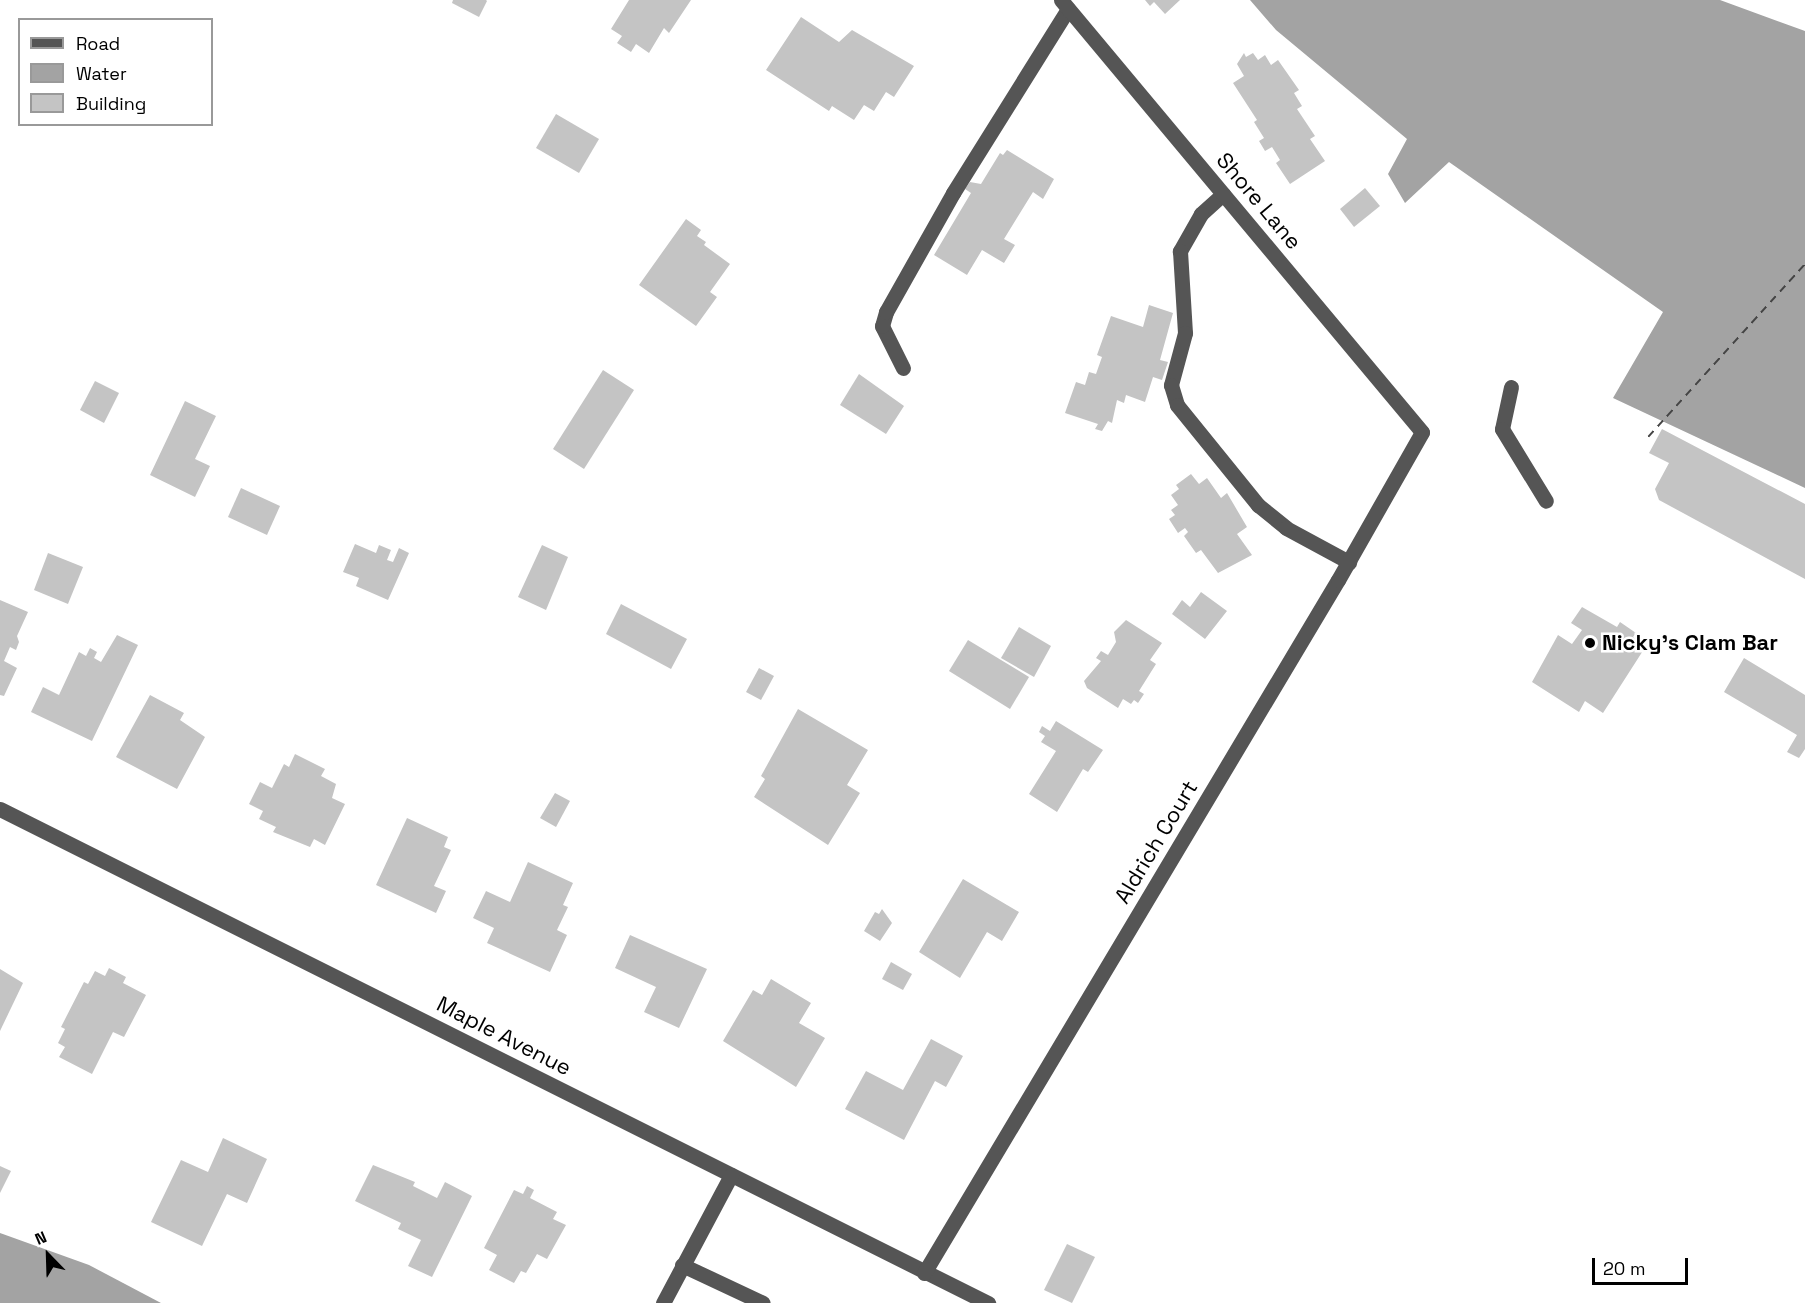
<!DOCTYPE html>
<html>
<head>
<meta charset="utf-8">
<style>
  body { margin:0 }
  #map { position:relative; width:1805px; height:1303px; overflow:hidden; background:#fff; font-family:"Space Grotesk",sans-serif }
  div>[style] { position:absolute }
  .water>* { inset:0; background:#a3a3a3 }
  .ferry>* { height:1.5px; margin-top:-0.75px; transform-origin:0; background:repeating-linear-gradient(90deg,#444 0 8px,transparent 0 14px) }
  .building>* { inset:0; background:#c4c4c4 }
  .minor>* { height:15px; margin:-7.5px; padding:0 7.5px; transform-origin:7.5px; border-radius:7.5px; background:#555 }
  .dots>* { width:16px; height:16px; translate:-50% -50%; box-sizing:border-box; border:3px solid #fff; border-radius:50% }
  span { translate:-50% -50%; white-space:nowrap; text-align:center; line-height:1.15; -webkit-text-stroke:5px #fff; paint-order:stroke }
  .street-label { font-size:22px; color:#000 }
  .poi-label { font-size:22px; color:#000; font-weight:700 }
  .left { translate:0 -50%; text-align:left }
  .legend { position:absolute; left:18px; top:18px; width:195px; height:108px; box-sizing:border-box; background:#fff; border:2px solid #999; margin:0; padding:8px 10px; list-style:none; font-size:18px; color:#000 }
  .legend li { display:flex; align-items:center; gap:12px; height:30px }
  .legend b { width:30px; border:2px solid #999 }
  .north { position:absolute; left:18px; top:1225px; width:60px; height:60px; -webkit-text-stroke:4px #fff; paint-order:stroke; rotate:337deg; font-size:16px; font-weight:700; line-height:24px; text-align:center; color:#000 }
  .north::after { content:''; display:block; margin:auto; width:21px; height:27px; background:#000; clip-path:polygon(50% 0,100% 100%,50% 72%,0 100%) }
  .scale { position:absolute; left:1592px; top:1258px; width:96px; height:27px; box-sizing:border-box; border:3px solid #000; border-top:0; padding-left:8px; font-size:18px; line-height:21px; white-space:nowrap; color:#000; -webkit-text-stroke:4px #fff; paint-order:stroke }
</style>
</head>
<body>
<div id="map">
  <div class="water">
    <div style="clip-path:polygon(1250px 0,1720px 0,1805px 31px,1805px 488px,1613px 398px,1663px 312px,1449px 162px,1405px 203px,1388px 174px,1407px 139px,1276px 30px)"></div>
    <div style="clip-path:polygon(0 1233px,89px 1265px,161px 1303px,0 1303px)"></div>
  </div>
  <div class="ferry">
    <div style="left:1648px;top:437px;width:234px;rotate:-47.8deg"></div>
  </div>
  <div class="building">
    <div style="clip-path:polygon(453px 0,486px 0,487px 1px,479px 17px,452px 3px)"></div>
    <div style="clip-path:polygon(629px 0,691px 0,669px 33px,664px 28px,649px 53px,636px 44px,631px 52px,617px 43px,622px 36px,611px 29px)"></div>
    <div style="clip-path:polygon(1145px 0,1180px 0,1165px 14px,1154px 2px,1150px 6px)"></div>
    <div style="clip-path:polygon(801px 17px,839px 42px,852px 30px,914px 66px,894px 97px,886px 92px,874px 111px,864px 105px,854px 120px,832px 106px,829px 111px,766px 70px)"></div>
    <div style="clip-path:polygon(1244px 53px,1246px 57px,1253px 53px,1258px 60px,1265px 55px,1271px 65px,1278px 60px,1299px 90px,1294px 93px,1302px 106px,1297px 109px,1315px 136px,1310px 139px,1325px 161px,1290px 184px,1276px 163px,1280px 160px,1272px 147px,1265px 151px,1259px 141px,1264px 138px,1254px 122px,1257px 120px,1233px 83px,1244px 76px,1237px 64px)"></div>
    <div style="clip-path:polygon(556px 114px,599px 139px,579px 173px,536px 148px)"></div>
    <div style="clip-path:polygon(1007px 150px,1054px 179px,1043px 199px,1033px 192px,1004px 239px,1015px 245px,1004px 263px,982px 250px,967px 275px,934px 255px,971px 193px,965px 189px,970px 182px,981px 184px,1000px 153px,1003px 155px)"></div>
    <div style="clip-path:polygon(1365px 188px,1380px 206px,1354px 227px,1340px 209px)"></div>
    <div style="clip-path:polygon(686px 219px,701px 230px,697px 236px,706px 242px,704px 245px,730px 264px,710px 292px,717px 297px,696px 326px,639px 285px)"></div>
    <div style="clip-path:polygon(1149px 305px,1173px 313px,1160px 360px,1168px 362px,1162px 380px,1153px 377px,1145px 402px,1126px 395px,1124px 403px,1117px 400px,1112px 423px,1108px 421px,1102px 431px,1095px 429px,1098px 424px,1065px 413px,1076px 382px,1085px 385px,1089px 372px,1096px 374px,1102px 357px,1097px 355px,1111px 316px,1143px 327px)"></div>
    <div style="clip-path:polygon(603px 370px,634px 390px,584px 469px,553px 449px)"></div>
    <div style="clip-path:polygon(859px 374px,904px 406px,886px 434px,840px 405px)"></div>
    <div style="clip-path:polygon(95px 381px,119px 393px,104px 423px,80px 410px)"></div>
    <div style="clip-path:polygon(185px 401px,216px 416px,195px 459px,210px 466px,195px 497px,150px 475px)"></div>
    <div style="clip-path:polygon(1662px 429px,1805px 504px,1805px 579px,1659px 500px,1655px 489px,1669px 463px,1649px 453px)"></div>
    <div style="clip-path:polygon(1191px 474px,1199px 484px,1207px 478px,1221px 498px,1227px 493px,1247px 527px,1237px 534px,1252px 555px,1218px 573px,1201px 550px,1196px 553px,1184px 536px,1188px 532px,1185px 528px,1178px 533px,1169px 519px,1175px 515px,1171px 510px,1178px 505px,1171px 495px,1179px 489px,1176px 485px)"></div>
    <div style="clip-path:polygon(241px 488px,280px 506px,267px 535px,228px 517px)"></div>
    <div style="clip-path:polygon(355px 544px,376px 553px,379px 545px,391px 550px,387px 560px,393px 562px,399px 548px,409px 553px,388px 600px,356px 586px,359px 578px,343px 572px)"></div>
    <div style="clip-path:polygon(542px 545px,568px 557px,546px 610px,518px 597px)"></div>
    <div style="clip-path:polygon(48px 553px,83px 567px,68px 604px,34px 590px)"></div>
    <div style="clip-path:polygon(1201px 592px,1227px 611px,1205px 639px,1172px 614px,1182px 600px,1190px 607px)"></div>
    <div style="clip-path:polygon(0 600px,28px 612px,17px 636px,19px 642px,16px 650px,10px 647px,4px 661px,17px 668px,4px 696px,0 695px)"></div>
    <div style="clip-path:polygon(621px 604px,687px 639px,671px 669px,606px 634px)"></div>
    <div style="clip-path:polygon(1582px 607px,1617px 627px,1620px 622px,1636px 633px,1633px 637px,1646px 646px,1603px 713px,1585px 701px,1579px 712px,1532px 682px,1558px 635px,1572px 644px,1582px 630px,1571px 623px)"></div>
    <div style="clip-path:polygon(1126px 620px,1162px 643px,1150px 660px,1156px 664px,1139px 691px,1144px 694px,1138px 703px,1134px 700px,1131px 704px,1123px 699px,1118px 708px,1087px 688px,1084px 681px,1101px 661px,1096px 658px,1101px 651px,1108px 655px,1116px 642px,1114px 632px)"></div>
    <div style="clip-path:polygon(1019px 627px,1051px 646px,1034px 677px,1001px 658px)"></div>
    <div style="clip-path:polygon(117px 635px,138px 645px,92px 741px,31px 712px,43px 687px,59px 695px,79px 652px,86px 656px,90px 648px,97px 652px,94px 658px,101px 662px)"></div>
    <div style="clip-path:polygon(968px 640px,1029px 677px,1010px 709px,949px 671px)"></div>
    <div style="clip-path:polygon(1744px 658px,1805px 695px,1805px 749px,1799px 758px,1787px 752px,1797px 735px,1724px 692px)"></div>
    <div style="clip-path:polygon(759px 668px,774px 676px,761px 700px,746px 692px)"></div>
    <div style="clip-path:polygon(150px 695px,184px 713px,180px 720px,205px 737px,177px 789px,116px 757px)"></div>
    <div style="clip-path:polygon(798px 709px,868px 750px,847px 785px,860px 793px,828px 845px,754px 797px,765px 779px,761px 776px)"></div>
    <div style="clip-path:polygon(1056px 721px,1103px 750px,1088px 772px,1083px 769px,1057px 812px,1029px 794px,1056px 751px,1041px 742px,1045px 736px,1039px 732px,1042px 726px,1050px 731px)"></div>
    <div style="clip-path:polygon(295px 754px,325px 769px,321px 776px,336px 784px,332px 798px,345px 804px,325px 845px,314px 839px,310px 847px,273px 832px,276px 827px,259px 819px,263px 811px,249px 804px,260px 782px,272px 788px,284px 764px,289px 767px)"></div>
    <div style="clip-path:polygon(555px 793px,570px 801px,556px 827px,540px 818px)"></div>
    <div style="clip-path:polygon(407px 818px,448px 837px,444px 847px,451px 850px,434px 886px,446px 891px,436px 913px,376px 885px)"></div>
    <div style="clip-path:polygon(528px 862px,573px 883px,563px 905px,568px 907px,557px 930px,567px 935px,550px 972px,487px 943px,494px 928px,473px 918px,486px 891px,510px 902px)"></div>
    <div style="clip-path:polygon(963px 879px,1019px 912px,1002px 941px,987px 932px,960px 978px,919px 952px)"></div>
    <div style="clip-path:polygon(882px 909px,892px 923px,880px 941px,864px 931px,875px 912px,879px 914px)"></div>
    <div style="clip-path:polygon(630px 935px,707px 969px,679px 1028px,644px 1012px,656px 987px,615px 968px)"></div>
    <div style="clip-path:polygon(891px 962px,912px 974px,903px 990px,882px 979px)"></div>
    <div style="clip-path:polygon(109px 968px,126px 977px,123px 983px,146px 995px,124px 1037px,113px 1032px,92px 1074px,59px 1057px,65px 1047px,58px 1043px,65px 1029px,61px 1027px,84px 982px,88px 984px,95px 971px,105px 976px)"></div>
    <div style="clip-path:polygon(0 969px,23px 983px,0 1031px)"></div>
    <div style="clip-path:polygon(771px 979px,811px 1003px,799px 1023px,825px 1038px,796px 1087px,723px 1041px,753px 990px,762px 995px)"></div>
    <div style="clip-path:polygon(931px 1039px,963px 1056px,946px 1087px,935px 1081px,904px 1140px,845px 1109px,866px 1071px,903px 1090px)"></div>
    <div style="clip-path:polygon(223px 1138px,267px 1159px,247px 1203px,227px 1194px,202px 1246px,151px 1222px,181px 1160px,208px 1172px)"></div>
    <div style="clip-path:polygon(373px 1165px,415px 1182px,413px 1186px,437px 1198px,445px 1182px,472px 1196px,432px 1277px,408px 1266px,421px 1240px,398px 1229px,401px 1223px,355px 1201px)"></div>
    <div style="clip-path:polygon(0 1166px,11px 1171px,0 1193px)"></div>
    <div style="clip-path:polygon(527px 1186px,534px 1190px,530px 1198px,557px 1212px,553px 1219px,566px 1225px,547px 1259px,537px 1254px,526px 1273px,521px 1271px,514px 1283px,489px 1270px,497px 1255px,484px 1248px,514px 1190px,523px 1194px)"></div>
    <div style="clip-path:polygon(1067px 1244px,1095px 1257px,1072px 1303px,1044px 1290px)"></div>
  </div>
  <div class="minor">
    <div style="left:1223px;top:194px;width:30px;rotate:138deg"></div>
    <div style="left:1201px;top:214px;width:43px;rotate:119.6deg"></div>
    <div style="left:1180px;top:251px;width:82px;rotate:86.5deg"></div>
    <div style="left:1185px;top:333px;width:54px;rotate:105.1deg"></div>
    <div style="left:1171px;top:385px;width:21px;rotate:73deg"></div>
    <div style="left:1177px;top:405px;width:129px;rotate:51deg"></div>
    <div style="left:1258px;top:505px;width:36px;rotate:39deg"></div>
    <div style="left:1286px;top:528px;width:72px;rotate:28.4deg"></div>
    <div style="left:903px;top:368px;width:47px;rotate:-116.6deg"></div>
    <div style="left:882px;top:326px;width:15px;rotate:-74deg"></div>
    <div style="left:886px;top:312px;width:137px;rotate:-60.6deg"></div>
    <div style="left:953px;top:193px;width:217px;rotate:-58deg"></div>
    <div style="left:1511px;top:387px;width:43px;rotate:102.1deg"></div>
    <div style="left:1502px;top:429px;width:84px;rotate:58.6deg"></div>
    <div style="left:0;top:809px;width:1105px;rotate:26.57deg"></div>
    <div style="left:682px;top:1265px;width:89px;rotate:25.1deg"></div>
    <div style="left:924px;top:1273px;width:807px;rotate:-59.15deg"></div>
    <div style="left:1338px;top:580px;width:170px;rotate:-60.4deg"></div>
    <div style="left:1422px;top:432px;width:563px;rotate:-129.88deg"></div>
    <div style="left:663px;top:1303px;width:145px;rotate:-62deg"></div>
  </div>
  <div class="dots">
    <div style="left:1590px;top:643px;background:#000"></div>
  </div>
  <div class="street-label">
    <span style="left:1259px;top:201px;rotate:50deg">Shore Lane</span>
    <span style="left:1156px;top:842px;rotate:-59deg">Aldrich Court</span>
    <span style="left:504px;top:1036px;rotate:27deg">Maple Avenue</span>
  </div>
  <div class="poi-label">
    <span class="left" style="left:1602px;top:643px">Nicky's Clam Bar</span>
  </div>
  <ul class="legend">
  <li><b style="height:8px;background:#555"></b>Road</li>
  <li><b style="height:16px;background:#a3a3a3"></b>Water</li>
  <li><b style="height:16px;background:#c4c4c4"></b>Building</li>
  </ul>
  <div class="north">N</div>
  <div class="scale">20 m</div>
</div>
</body>
</html>
